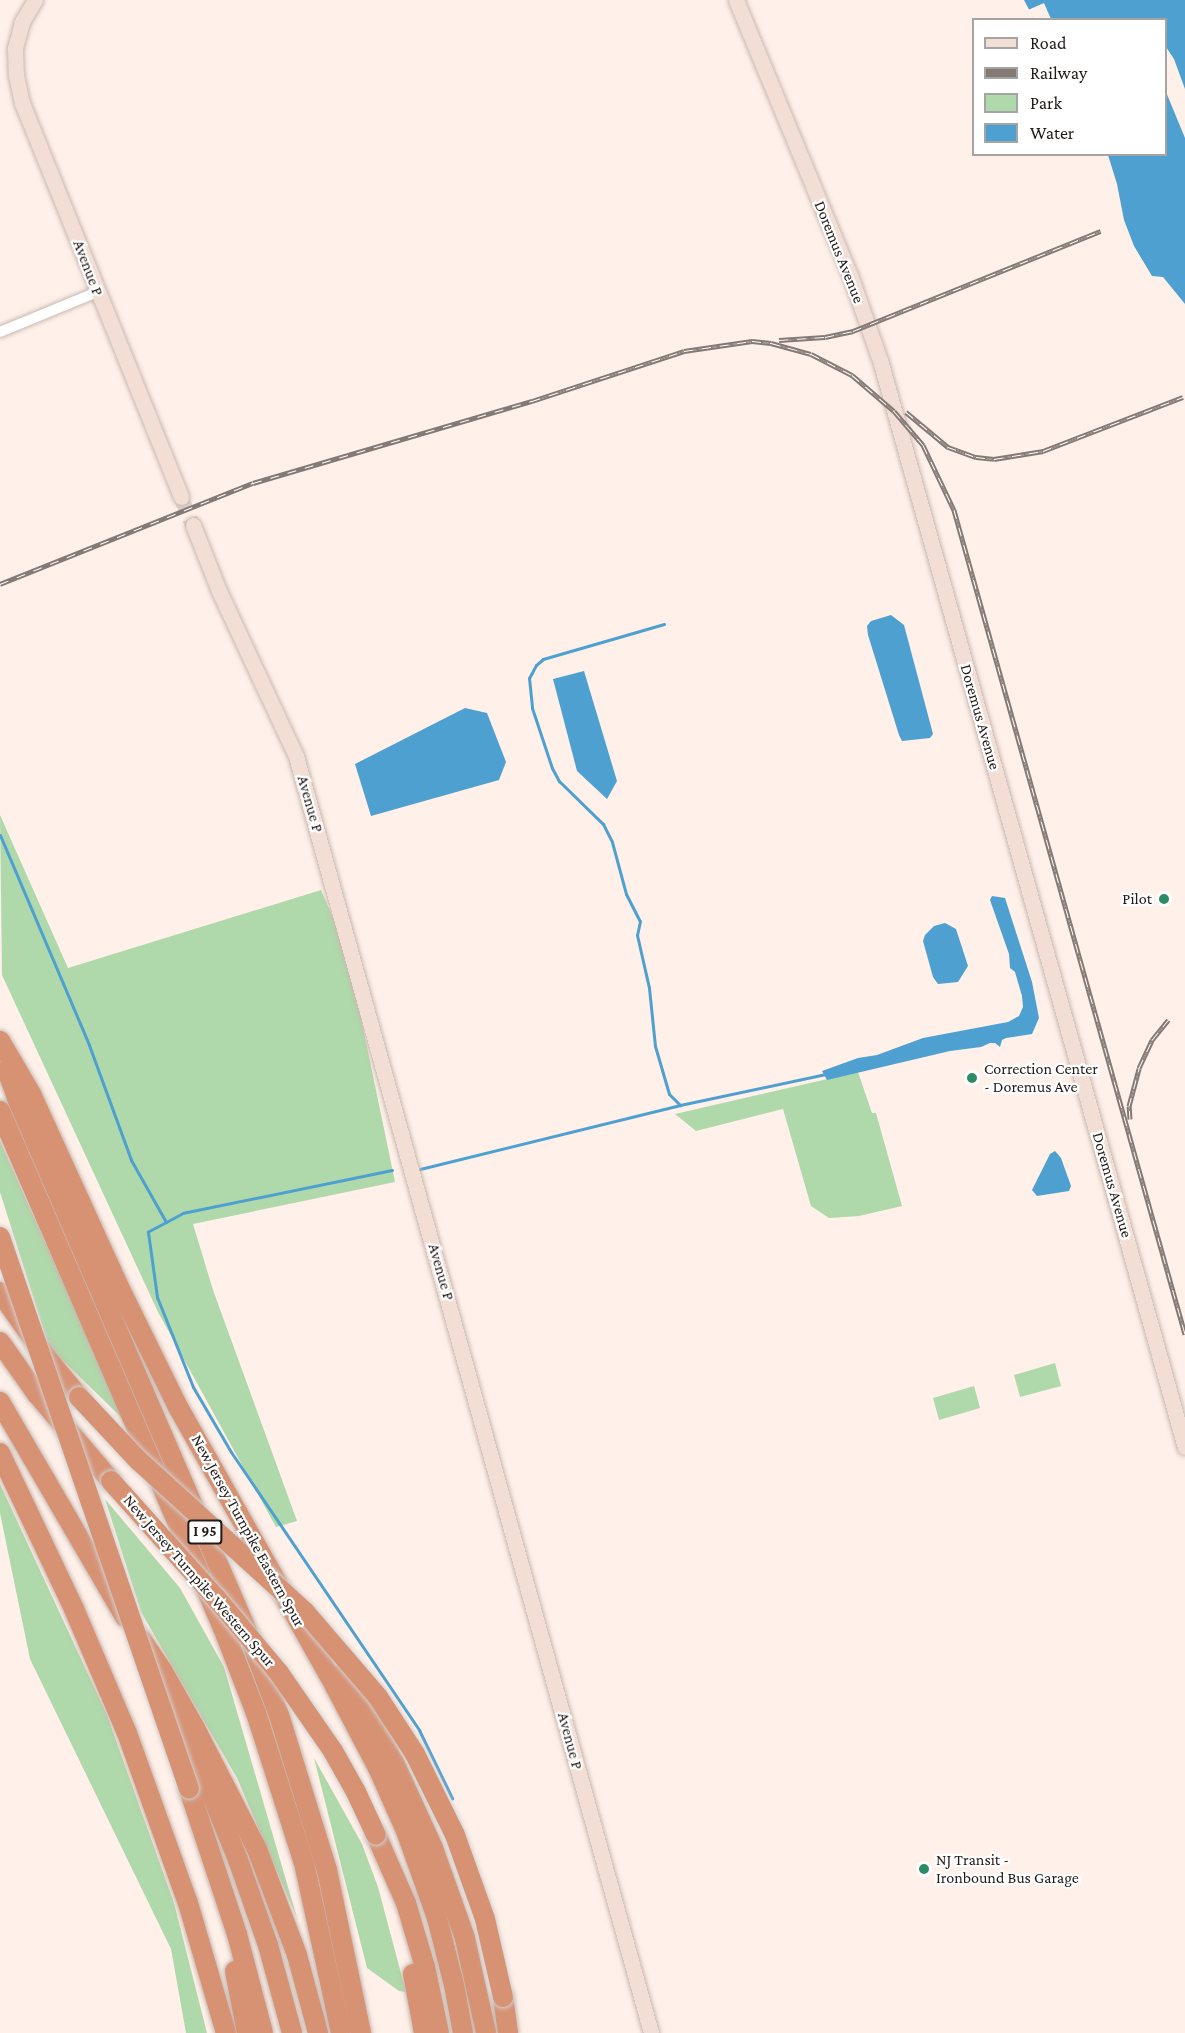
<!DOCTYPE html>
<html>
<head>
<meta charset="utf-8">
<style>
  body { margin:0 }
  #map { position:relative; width:1185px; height:2033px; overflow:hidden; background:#fff0e9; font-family:"Crimson Pro",serif }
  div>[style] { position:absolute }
  .green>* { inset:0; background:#afd9aa }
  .water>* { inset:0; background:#4ea0d1 }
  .pier>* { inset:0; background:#fff0e9 }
  .stream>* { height:3px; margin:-1.5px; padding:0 1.5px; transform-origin:1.5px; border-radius:1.5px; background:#4ea0d1 }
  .secondary-tunnel>* { height:15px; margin-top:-7.5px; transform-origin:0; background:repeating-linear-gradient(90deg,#ded0ca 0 15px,transparent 0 23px) }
  .roads { filter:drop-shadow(0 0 2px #c7b9b2) drop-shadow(0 0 2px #c7b9b2) }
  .street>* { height:10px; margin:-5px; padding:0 5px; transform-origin:5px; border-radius:5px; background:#fff }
  .secondary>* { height:15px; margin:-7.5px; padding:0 7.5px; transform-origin:7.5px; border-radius:7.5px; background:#f3ded5 }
  .highway>* { height:20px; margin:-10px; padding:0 10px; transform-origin:10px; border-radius:10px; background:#d79274 }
  .rail>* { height:5px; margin-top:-2.5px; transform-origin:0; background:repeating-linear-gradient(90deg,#fff 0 9px,#847a75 0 18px); box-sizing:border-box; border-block:2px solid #847a75 }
  .bridges { filter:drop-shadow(0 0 2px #d2d1d1) drop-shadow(0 0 2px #d2d1d1) }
  .highway-bridge>* { height:20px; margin:-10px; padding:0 10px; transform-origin:10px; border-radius:10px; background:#d79274 }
  .dots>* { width:16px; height:16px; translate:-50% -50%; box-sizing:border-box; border:3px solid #fff; border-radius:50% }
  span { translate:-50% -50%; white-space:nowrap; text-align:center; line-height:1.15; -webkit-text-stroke:4.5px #fff; paint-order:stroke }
  .shield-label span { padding:2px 4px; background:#fff; border:2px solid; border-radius:4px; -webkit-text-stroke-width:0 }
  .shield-label { font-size:15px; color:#201b18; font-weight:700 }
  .street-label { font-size:16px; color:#201b18 }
  .poi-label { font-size:16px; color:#201b18 }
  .right { translate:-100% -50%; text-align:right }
  .left { translate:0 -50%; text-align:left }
  .legend { position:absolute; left:972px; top:18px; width:195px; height:138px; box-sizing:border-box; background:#fff; border:2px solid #a6a4a3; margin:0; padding:8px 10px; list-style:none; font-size:18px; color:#201b18 }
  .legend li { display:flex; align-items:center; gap:12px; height:30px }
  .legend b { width:30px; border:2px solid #a6a4a3 }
</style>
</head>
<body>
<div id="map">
  <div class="green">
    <div style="clip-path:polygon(0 815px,68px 968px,321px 890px,347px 950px,395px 1182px,193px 1224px,213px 1290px,297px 1521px,276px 1527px,158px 1312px,2px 975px)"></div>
    <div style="clip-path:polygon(858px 1072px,872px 1113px,876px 1113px,902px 1206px,859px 1216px,829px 1218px,811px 1206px,783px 1109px,696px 1131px,675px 1114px)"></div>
    <div style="clip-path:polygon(0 1141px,124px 1420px,49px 1347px,0 1192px)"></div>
    <div style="clip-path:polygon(1055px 1363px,1061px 1386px,1020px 1397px,1014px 1375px)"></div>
    <div style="clip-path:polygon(974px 1386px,980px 1408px,939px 1420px,933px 1398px)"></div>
    <div style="clip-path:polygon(0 1484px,107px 1715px,174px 1903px,207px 2033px,186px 2033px,171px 1949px,30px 1659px,0 1513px)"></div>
    <div style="clip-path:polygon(105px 1499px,180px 1588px,224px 1667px,297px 1918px,237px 1778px,141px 1612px)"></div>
    <div style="clip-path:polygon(314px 1758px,362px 1844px,378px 1887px,406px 1992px,399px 1991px,367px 1968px)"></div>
  </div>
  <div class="water">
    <div style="clip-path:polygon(1024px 0,1185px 0,1185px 304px,1163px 277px,1152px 276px,1134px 246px,1124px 220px,1117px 184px,1108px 155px,1166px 154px,1166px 20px,1034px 19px)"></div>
    <div style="clip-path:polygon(891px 615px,904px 625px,933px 734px,930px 738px,902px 741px,899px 735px,868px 635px,867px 626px,871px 621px)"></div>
    <div style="clip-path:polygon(584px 671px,617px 781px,607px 799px,577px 771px,553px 679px)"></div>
    <div style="clip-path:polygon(465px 708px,487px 713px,506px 762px,499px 780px,371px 816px,355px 764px)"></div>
    <div style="clip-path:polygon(992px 896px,1005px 898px,1032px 982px,1039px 1018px,1032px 1034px,1006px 1038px,1002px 1040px,1000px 1047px,995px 1043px,990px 1043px,981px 1047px,950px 1051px,827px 1080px,822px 1071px,858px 1058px,877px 1055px,923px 1038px,1008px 1022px,1019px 1016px,1023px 1007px,1022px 996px,1015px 972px,1010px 968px,1009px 954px,990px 900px)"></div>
    <div style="clip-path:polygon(945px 923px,956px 929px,968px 966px,958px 982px,938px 984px,933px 977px,923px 941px,925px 935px,934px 926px)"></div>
    <div style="clip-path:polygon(1055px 1151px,1061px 1158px,1071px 1186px,1069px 1191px,1037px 1196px,1032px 1190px,1050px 1154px)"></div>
  </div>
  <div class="pier">
    <div style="clip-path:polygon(1044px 3px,1051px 19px,1034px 19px,1028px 10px)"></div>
    <div style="clip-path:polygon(1166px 47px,1174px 59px,1185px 89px,1185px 138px,1166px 92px)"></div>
  </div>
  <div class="stream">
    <div style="left:664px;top:624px;width:126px;rotate:163.9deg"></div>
    <div style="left:543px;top:659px;width:9px;rotate:139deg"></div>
    <div style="left:536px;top:665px;width:15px;rotate:118deg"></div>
    <div style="left:529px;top:678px;width:30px;rotate:84deg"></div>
    <div style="left:532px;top:708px;width:63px;rotate:71.6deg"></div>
    <div style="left:552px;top:768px;width:15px;rotate:62deg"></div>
    <div style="left:559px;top:781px;width:62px;rotate:44.3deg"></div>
    <div style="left:603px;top:824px;width:20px;rotate:63deg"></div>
    <div style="left:612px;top:842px;width:54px;rotate:74.9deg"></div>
    <div style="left:626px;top:894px;width:30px;rotate:63deg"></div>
    <div style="left:640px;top:921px;width:14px;rotate:102deg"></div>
    <div style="left:637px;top:935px;width:54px;rotate:77.2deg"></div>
    <div style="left:649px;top:988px;width:58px;rotate:84.1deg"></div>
    <div style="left:655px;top:1046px;width:50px;rotate:73.7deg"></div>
    <div style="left:669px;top:1094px;width:16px;rotate:45deg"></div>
    <div style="left:680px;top:1105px;width:149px;rotate:-12deg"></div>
    <div style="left:0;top:835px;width:228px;rotate:67deg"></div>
    <div style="left:89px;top:1045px;width:122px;rotate:69.9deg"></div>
    <div style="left:131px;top:1160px;width:71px;rotate:60.6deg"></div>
    <div style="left:420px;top:1169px;width:268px;rotate:-13.8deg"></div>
    <div style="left:392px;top:1170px;width:213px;rotate:168.4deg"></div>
    <div style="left:183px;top:1213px;width:40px;rotate:152deg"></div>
    <div style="left:148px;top:1232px;width:66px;rotate:82.1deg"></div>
    <div style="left:157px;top:1297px;width:97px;rotate:68.2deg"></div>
    <div style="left:193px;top:1387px;width:75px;rotate:59.7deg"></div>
    <div style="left:231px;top:1452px;width:336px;rotate:55.9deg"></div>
    <div style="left:419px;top:1730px;width:76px;rotate:64.1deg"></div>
  </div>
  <div class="secondary-tunnel">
    <div style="left:181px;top:497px;width:30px;rotate:67deg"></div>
  </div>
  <div class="roads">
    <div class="street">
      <div style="left:0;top:332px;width:105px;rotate:-22.4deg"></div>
    </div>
    <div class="secondary">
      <div style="left:35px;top:0;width:26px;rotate:121deg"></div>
      <div style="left:22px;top:22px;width:28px;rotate:105deg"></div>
      <div style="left:15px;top:49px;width:26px;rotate:88deg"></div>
      <div style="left:16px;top:75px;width:29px;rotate:78deg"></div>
      <div style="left:22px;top:103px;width:425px;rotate:68deg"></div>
      <div style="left:736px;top:0;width:298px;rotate:67.5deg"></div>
      <div style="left:850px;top:275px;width:90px;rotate:70.6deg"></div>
      <div style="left:880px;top:360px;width:1129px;rotate:74.33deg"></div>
      <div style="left:193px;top:525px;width:71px;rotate:68.5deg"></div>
      <div style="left:219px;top:591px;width:182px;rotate:65deg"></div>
      <div style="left:296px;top:756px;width:1325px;rotate:74.46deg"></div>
    </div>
    <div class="highway">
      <div style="left:0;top:1041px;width:61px;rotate:59.7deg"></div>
      <div style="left:31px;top:1094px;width:208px;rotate:65.5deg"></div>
      <div style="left:117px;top:1283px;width:138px;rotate:63.8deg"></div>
      <div style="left:178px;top:1407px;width:320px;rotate:60.6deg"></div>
      <div style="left:335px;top:1686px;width:93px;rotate:62.3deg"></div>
      <div style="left:378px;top:1768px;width:69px;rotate:66deg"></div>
      <div style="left:406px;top:1831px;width:92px;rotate:70.4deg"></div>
      <div style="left:437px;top:1918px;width:69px;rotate:75.8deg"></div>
      <div style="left:454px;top:1985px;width:49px;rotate:79.4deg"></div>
      <div style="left:7px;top:1070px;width:30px;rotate:70deg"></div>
      <div style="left:17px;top:1098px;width:588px;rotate:66.66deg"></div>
      <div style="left:250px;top:1638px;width:82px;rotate:69.4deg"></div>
      <div style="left:279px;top:1715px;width:162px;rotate:72.8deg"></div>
      <div style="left:327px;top:1870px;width:167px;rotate:78.2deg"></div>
      <div style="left:0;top:1111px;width:563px;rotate:66.67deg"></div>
      <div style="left:223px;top:1628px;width:91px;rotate:68.8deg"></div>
      <div style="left:256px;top:1713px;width:157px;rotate:72.3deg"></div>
      <div style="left:304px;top:1863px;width:174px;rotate:77.7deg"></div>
      <div style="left:0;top:1292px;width:80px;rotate:54.7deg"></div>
      <div style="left:46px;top:1357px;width:52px;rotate:50.5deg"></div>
      <div style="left:0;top:1342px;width:64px;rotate:54.6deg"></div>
      <div style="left:37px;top:1394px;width:114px;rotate:49.6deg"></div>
      <div style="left:0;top:1402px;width:249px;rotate:59.8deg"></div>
      <div style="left:0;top:1453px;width:173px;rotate:64.6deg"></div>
      <div style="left:74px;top:1609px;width:135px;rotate:66.9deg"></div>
      <div style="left:127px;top:1733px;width:181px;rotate:70.3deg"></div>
      <div style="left:188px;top:1903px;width:135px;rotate:73.7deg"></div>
      <div style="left:141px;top:1639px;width:37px;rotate:56deg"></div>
      <div style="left:162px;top:1670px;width:67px;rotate:60.4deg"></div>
      <div style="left:195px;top:1728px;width:136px;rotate:62.9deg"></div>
      <div style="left:257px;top:1849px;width:113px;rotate:69.3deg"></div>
      <div style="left:297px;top:1955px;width:81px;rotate:74.9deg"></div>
      <div style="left:343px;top:1673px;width:103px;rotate:60.2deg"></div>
      <div style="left:394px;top:1762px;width:94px;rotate:65.6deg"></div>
      <div style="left:433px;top:1848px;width:96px;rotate:70.4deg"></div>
      <div style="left:465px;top:1938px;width:97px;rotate:77.5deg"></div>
      <div style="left:167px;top:1703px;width:106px;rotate:64.2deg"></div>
      <div style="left:213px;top:1798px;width:67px;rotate:68deg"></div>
      <div style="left:238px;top:1860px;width:90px;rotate:70.6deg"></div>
      <div style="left:268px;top:1945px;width:91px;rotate:74.7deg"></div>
      <div style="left:189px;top:1789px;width:153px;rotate:71.7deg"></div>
      <div style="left:237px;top:1934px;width:102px;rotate:75.3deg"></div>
      <div style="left:376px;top:1835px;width:74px;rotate:66.2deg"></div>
      <div style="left:406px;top:1903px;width:67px;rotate:73.5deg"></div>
      <div style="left:425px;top:1967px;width:67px;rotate:78deg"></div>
      <div style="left:235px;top:1971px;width:63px;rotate:79deg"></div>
      <div style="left:413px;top:1974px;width:60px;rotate:79.4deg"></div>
      <div style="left:503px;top:1997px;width:36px;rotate:82deg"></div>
    </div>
  </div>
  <div class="rail">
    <div style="left:779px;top:340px;width:46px;rotate:-3.7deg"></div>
    <div style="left:825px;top:337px;width:29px;rotate:-12deg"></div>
    <div style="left:853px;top:331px;width:267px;rotate:-22deg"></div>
    <div style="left:906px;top:412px;width:55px;rotate:39.8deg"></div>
    <div style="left:948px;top:447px;width:30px;rotate:20deg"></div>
    <div style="left:976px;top:457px;width:18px;rotate:6deg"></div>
    <div style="left:994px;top:459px;width:50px;rotate:-9.3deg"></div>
    <div style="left:1043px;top:451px;width:150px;rotate:-21.1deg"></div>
    <div style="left:0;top:584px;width:272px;rotate:-21.8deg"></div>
    <div style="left:253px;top:483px;width:291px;rotate:-16.4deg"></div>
    <div style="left:532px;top:401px;width:160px;rotate:-18.2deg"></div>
    <div style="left:684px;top:351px;width:69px;rotate:-8.4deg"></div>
    <div style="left:752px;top:341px;width:19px;rotate:6deg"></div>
    <div style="left:771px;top:343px;width:41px;rotate:15.4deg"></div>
    <div style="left:811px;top:354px;width:46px;rotate:27.1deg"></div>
    <div style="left:852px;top:375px;width:55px;rotate:40.6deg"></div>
    <div style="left:894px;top:411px;width:45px;rotate:49.5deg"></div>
    <div style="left:923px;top:445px;width:72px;rotate:64.5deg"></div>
    <div style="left:954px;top:510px;width:856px;rotate:74.34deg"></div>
    <div style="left:1130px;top:1119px;width:13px;rotate:-94deg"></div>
    <div style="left:1129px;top:1106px;width:39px;rotate:-75deg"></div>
    <div style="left:1139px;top:1068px;width:31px;rotate:-65deg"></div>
    <div style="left:1152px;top:1040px;width:26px;rotate:-51deg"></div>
  </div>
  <div class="bridges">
    <div class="highway-bridge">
      <div style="left:0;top:1237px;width:583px;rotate:71.1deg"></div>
      <div style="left:79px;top:1397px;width:86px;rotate:46.9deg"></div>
      <div style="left:138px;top:1460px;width:226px;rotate:42.3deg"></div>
      <div style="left:305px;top:1612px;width:112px;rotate:49.3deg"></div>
      <div style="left:378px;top:1697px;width:68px;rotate:57deg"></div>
      <div style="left:415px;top:1754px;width:90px;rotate:63.7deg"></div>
      <div style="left:455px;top:1835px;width:89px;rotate:70.3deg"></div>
      <div style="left:485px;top:1919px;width:80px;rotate:77deg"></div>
      <div style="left:111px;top:1481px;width:159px;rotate:48.1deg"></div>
      <div style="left:217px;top:1599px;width:97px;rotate:50deg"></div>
      <div style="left:279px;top:1673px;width:95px;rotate:55.3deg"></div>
      <div style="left:333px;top:1751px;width:47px;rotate:60.7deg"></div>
      <div style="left:356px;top:1792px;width:47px;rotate:65.1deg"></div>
    </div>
  </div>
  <div class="dots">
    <div style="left:1164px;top:899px;background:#2d8c65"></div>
    <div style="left:972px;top:1078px;background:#2d8c65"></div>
    <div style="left:924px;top:1869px;background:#2d8c65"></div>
  </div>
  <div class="shield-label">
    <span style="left:205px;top:1532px">I 95</span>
  </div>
  <div class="street-label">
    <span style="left:839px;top:252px;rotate:68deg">Doremus Avenue</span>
    <span style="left:88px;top:268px;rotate:69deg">Avenue P</span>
    <span style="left:980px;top:717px;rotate:74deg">Doremus Avenue</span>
    <span style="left:310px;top:804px;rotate:74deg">Avenue P</span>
    <span style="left:1112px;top:1185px;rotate:74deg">Doremus Avenue</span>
    <span style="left:441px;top:1272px;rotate:74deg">Avenue P</span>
    <span style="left:248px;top:1531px;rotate:61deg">New Jersey Turnpike Eastern Spur</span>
    <span style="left:199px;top:1581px;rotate:49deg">New Jersey Turnpike Western Spur</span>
    <span style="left:570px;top:1741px;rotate:75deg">Avenue P</span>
  </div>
  <div class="poi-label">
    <span class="right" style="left:1152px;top:899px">Pilot</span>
    <span class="left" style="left:984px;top:1078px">Correction Center<br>- Doremus Ave</span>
    <span class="left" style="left:936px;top:1869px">NJ Transit -<br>Ironbound Bus Garage</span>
  </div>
  <ul class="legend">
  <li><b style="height:8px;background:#f3ded5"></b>Road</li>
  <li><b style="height:8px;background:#847a75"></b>Railway</li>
  <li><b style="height:16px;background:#afd9aa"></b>Park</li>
  <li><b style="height:16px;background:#4ea0d1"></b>Water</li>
  </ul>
</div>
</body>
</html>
